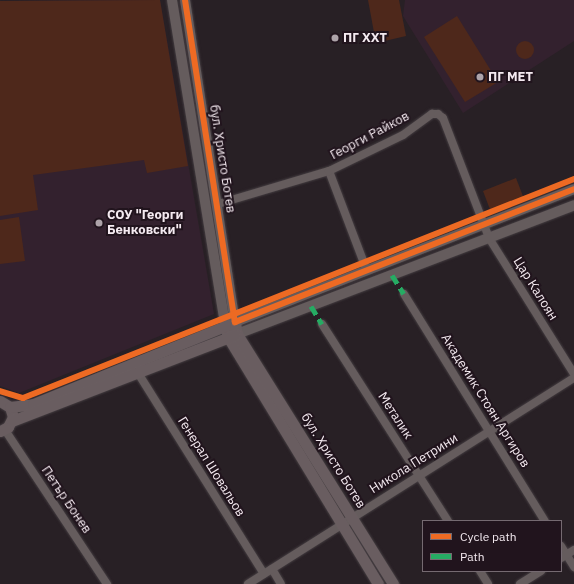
<!DOCTYPE html>
<html>
<head>
<meta charset="utf-8">
<style>
  body { margin:0 }
  #map { position:relative; width:574px; height:584px; overflow:hidden; background:#282025; font-family:"IBM Plex Sans",sans-serif }
  div>[style] { position:absolute }
  .built>* { inset:0; background:#33212e }
  .green>* { inset:0; background:#4e281b }
  .round { border-radius:50% }
  .roads { filter:drop-shadow(0 0 1px #443d41) drop-shadow(0 0 1px #443d41) }
  .minor>* { height:8px; margin:-4px; padding:0 4px; transform-origin:4px; border-radius:4px; background:#655c5d }
  .tertiary>* { height:10px; margin:-5px; padding:0 5px; transform-origin:5px; border-radius:5px; background:#655c5d }
  .secondary>* { height:11px; margin:-5.5px; padding:0 5.5px; transform-origin:5.5px; border-radius:5.5px; background:#695d60 }
  .quiet>* { height:5px; margin-top:-2.5px; transform-origin:0; background:repeating-linear-gradient(90deg,#26ab63 0 10px,transparent 0 15px) }
  .cycleway>* { height:6px; margin:-3px; padding:0 3px; transform-origin:3px; border-radius:3px; background:#ed6a23 }
  .dots>* { width:11px; height:11px; translate:-50% -50%; box-sizing:border-box; border:2px solid #21141d; border-radius:50% }
  span { translate:-50% -50%; white-space:nowrap; text-align:center; line-height:1.15; -webkit-text-stroke:4px #21141d; paint-order:stroke }
  .poi-label { font-size:13px; color:#f4eaf0; font-weight:700 }
  .left { translate:0 -50%; text-align:left }
  .street-label { font-size:13px; color:#f4eaf0 }
  .legend { position:absolute; left:422px; top:520px; width:140px; height:52px; box-sizing:border-box; background:#21141d; border:1px solid #756a71; margin:0; padding:5px 7px; list-style:none; font-size:12px; color:#f4eaf0 }
  .legend li { display:flex; align-items:center; gap:8px; height:20px }
  .legend b { width:20px; border:1px solid #756a71 }
</style>
</head>
<body>
<div id="map">
  <div class="built">
    <div style="clip-path:polygon(160px 0,214px 314px,19px 393px,0 386px,0 1px)"></div>
    <div style="clip-path:polygon(405px 0,574px 0,574px 41px,463px 113px,403px 16px)"></div>
  </div>
  <div class="green">
    <div style="clip-path:polygon(160px 0,188px 166px,147px 173px,144px 160px,33px 175px,38px 210px,0 216px,0 1px)"></div>
    <div style="clip-path:polygon(368px 0,399px 0,406px 36px,376px 43px)"></div>
    <div style="clip-path:polygon(457px 16px,498px 82px,465px 102px,424px 37px)"></div>
    <div class="round" style="left:516px;top:41px;width:18px;height:18px"></div>
    <div style="clip-path:polygon(516px 178px,524px 199px,491px 212px,483px 191px)"></div>
    <div style="clip-path:polygon(19px 217px,25px 261px,0 264px,0 220px)"></div>
    <div style="clip-path:polygon(363px 262px,367px 271px,252px 315px,248px 306px)"></div>
  </div>
  <div class="roads">
    <div class="minor">
      <div style="left:329px;top:171px;width:107px;rotate:69.2deg"></div>
      <div style="left:218px;top:204px;width:116px;rotate:-16.6deg"></div>
      <div style="left:329px;top:171px;width:82px;rotate:-25.9deg"></div>
      <div style="left:403px;top:135px;width:36px;rotate:-36deg"></div>
      <div style="left:432px;top:114px;width:6px"></div>
      <div style="left:438px;top:114px;width:6px;rotate:39deg"></div>
      <div style="left:443px;top:118px;width:129px;rotate:69deg"></div>
      <div style="left:489px;top:238px;width:160px;rotate:58deg"></div>
      <div style="left:404px;top:294px;width:267px;rotate:58.2deg"></div>
      <div style="left:322px;top:324px;width:234px;rotate:57.4deg"></div>
      <div style="left:138px;top:373px;width:237px;rotate:57.9deg"></div>
      <div style="left:5px;top:430px;width:185px;rotate:56.5deg"></div>
      <div style="left:561px;top:546px;width:25px;rotate:58deg"></div>
      <div style="left:561px;top:558px;width:15px;rotate:-32deg"></div>
      <div style="left:272px;top:569px;width:17px;rotate:59deg"></div>
      <div style="left:480px;top:571px;width:15px;rotate:58deg"></div>
      <div style="left:248px;top:584px;width:386px;rotate:-32.3deg"></div>
      <div style="left:520px;top:584px;width:25px;rotate:-32deg"></div>
    </div>
    <div class="tertiary">
      <div style="left:172px;top:0;width:329px;rotate:80.7deg"></div>
      <div style="left:185px;top:0;width:326px;rotate:81.2deg"></div>
      <div style="left:235px;top:322px;width:364px;rotate:-21.4deg"></div>
      <div style="left:237px;top:334px;width:361px;rotate:-20.9deg"></div>
    </div>
    <div class="secondary">
      <div style="left:225px;top:325px;width:12px;rotate:76deg"></div>
      <div style="left:228px;top:337px;width:289px;rotate:58.7deg"></div>
      <div style="left:0;top:401px;width:12px;rotate:31deg"></div>
      <div style="left:10px;top:407px;width:10px;rotate:73deg"></div>
      <div style="left:13px;top:417px;width:11px;rotate:117deg"></div>
      <div style="left:8px;top:427px;width:9px;rotate:153deg"></div>
      <div style="left:10px;top:407px;width:23px;rotate:-7deg"></div>
      <div style="left:33px;top:404px;width:218px;rotate:-22.1deg"></div>
      <div style="left:235px;top:322px;width:12px;rotate:81deg"></div>
      <div style="left:237px;top:334px;width:295px;rotate:58deg"></div>
      <div style="left:12px;top:421px;width:239px;rotate:-21.1deg"></div>
    </div>
  </div>
  <div class="quiet">
    <div style="left:392px;top:275px;width:22px;rotate:58deg"></div>
    <div style="left:311px;top:306px;width:21px;rotate:59deg"></div>
  </div>
  <div class="cycleway">
    <div style="left:185px;top:0;width:326px;rotate:81.2deg"></div>
    <div style="left:235px;top:322px;width:364px;rotate:-21.4deg"></div>
    <div style="left:0;top:391px;width:24px;rotate:17deg"></div>
    <div style="left:23px;top:398px;width:593px;rotate:-21.68deg"></div>
  </div>
  <div class="dots">
    <div style="left:335px;top:38px;background:#ada3a9"></div>
    <div style="left:480px;top:77px;background:#ada3a9"></div>
    <div style="left:99px;top:223px;background:#ada3a9"></div>
  </div>
  <div class="poi-label">
    <span class="left" style="left:343px;top:38px">ПГ ХХТ</span>
    <span class="left" style="left:488px;top:77px">ПГ МЕТ</span>
    <span class="left" style="left:107px;top:223px">СОУ "Георги<br>Бенковски"</span>
  </div>
  <div class="street-label">
    <span style="left:370px;top:136px;rotate:-28deg">Георги Райков</span>
    <span style="left:222px;top:159px;rotate:81deg">бул. Христо Ботев</span>
    <span style="left:535px;top:289px;rotate:58deg">Цар Калоян</span>
    <span style="left:485px;top:401px;rotate:58deg">Академик Стоян Аргиров</span>
    <span style="left:395px;top:416px;rotate:57deg">Металик</span>
    <span style="left:333px;top:461px;rotate:58deg">бул. Христо Ботев</span>
    <span style="left:414px;top:464px;rotate:-32deg">Никола Петрини</span>
    <span style="left:211px;top:467px;rotate:58deg">Генерал Шовальов</span>
    <span style="left:66px;top:500px;rotate:56deg">Петър Бонев</span>
  </div>
  <ul class="legend">
  <li><b style="height:5px;background:#ed6a23"></b>Cycle path</li>
  <li><b style="height:5px;background:#26ab63"></b>Path</li>
  </ul>
</div>
</body>
</html>
